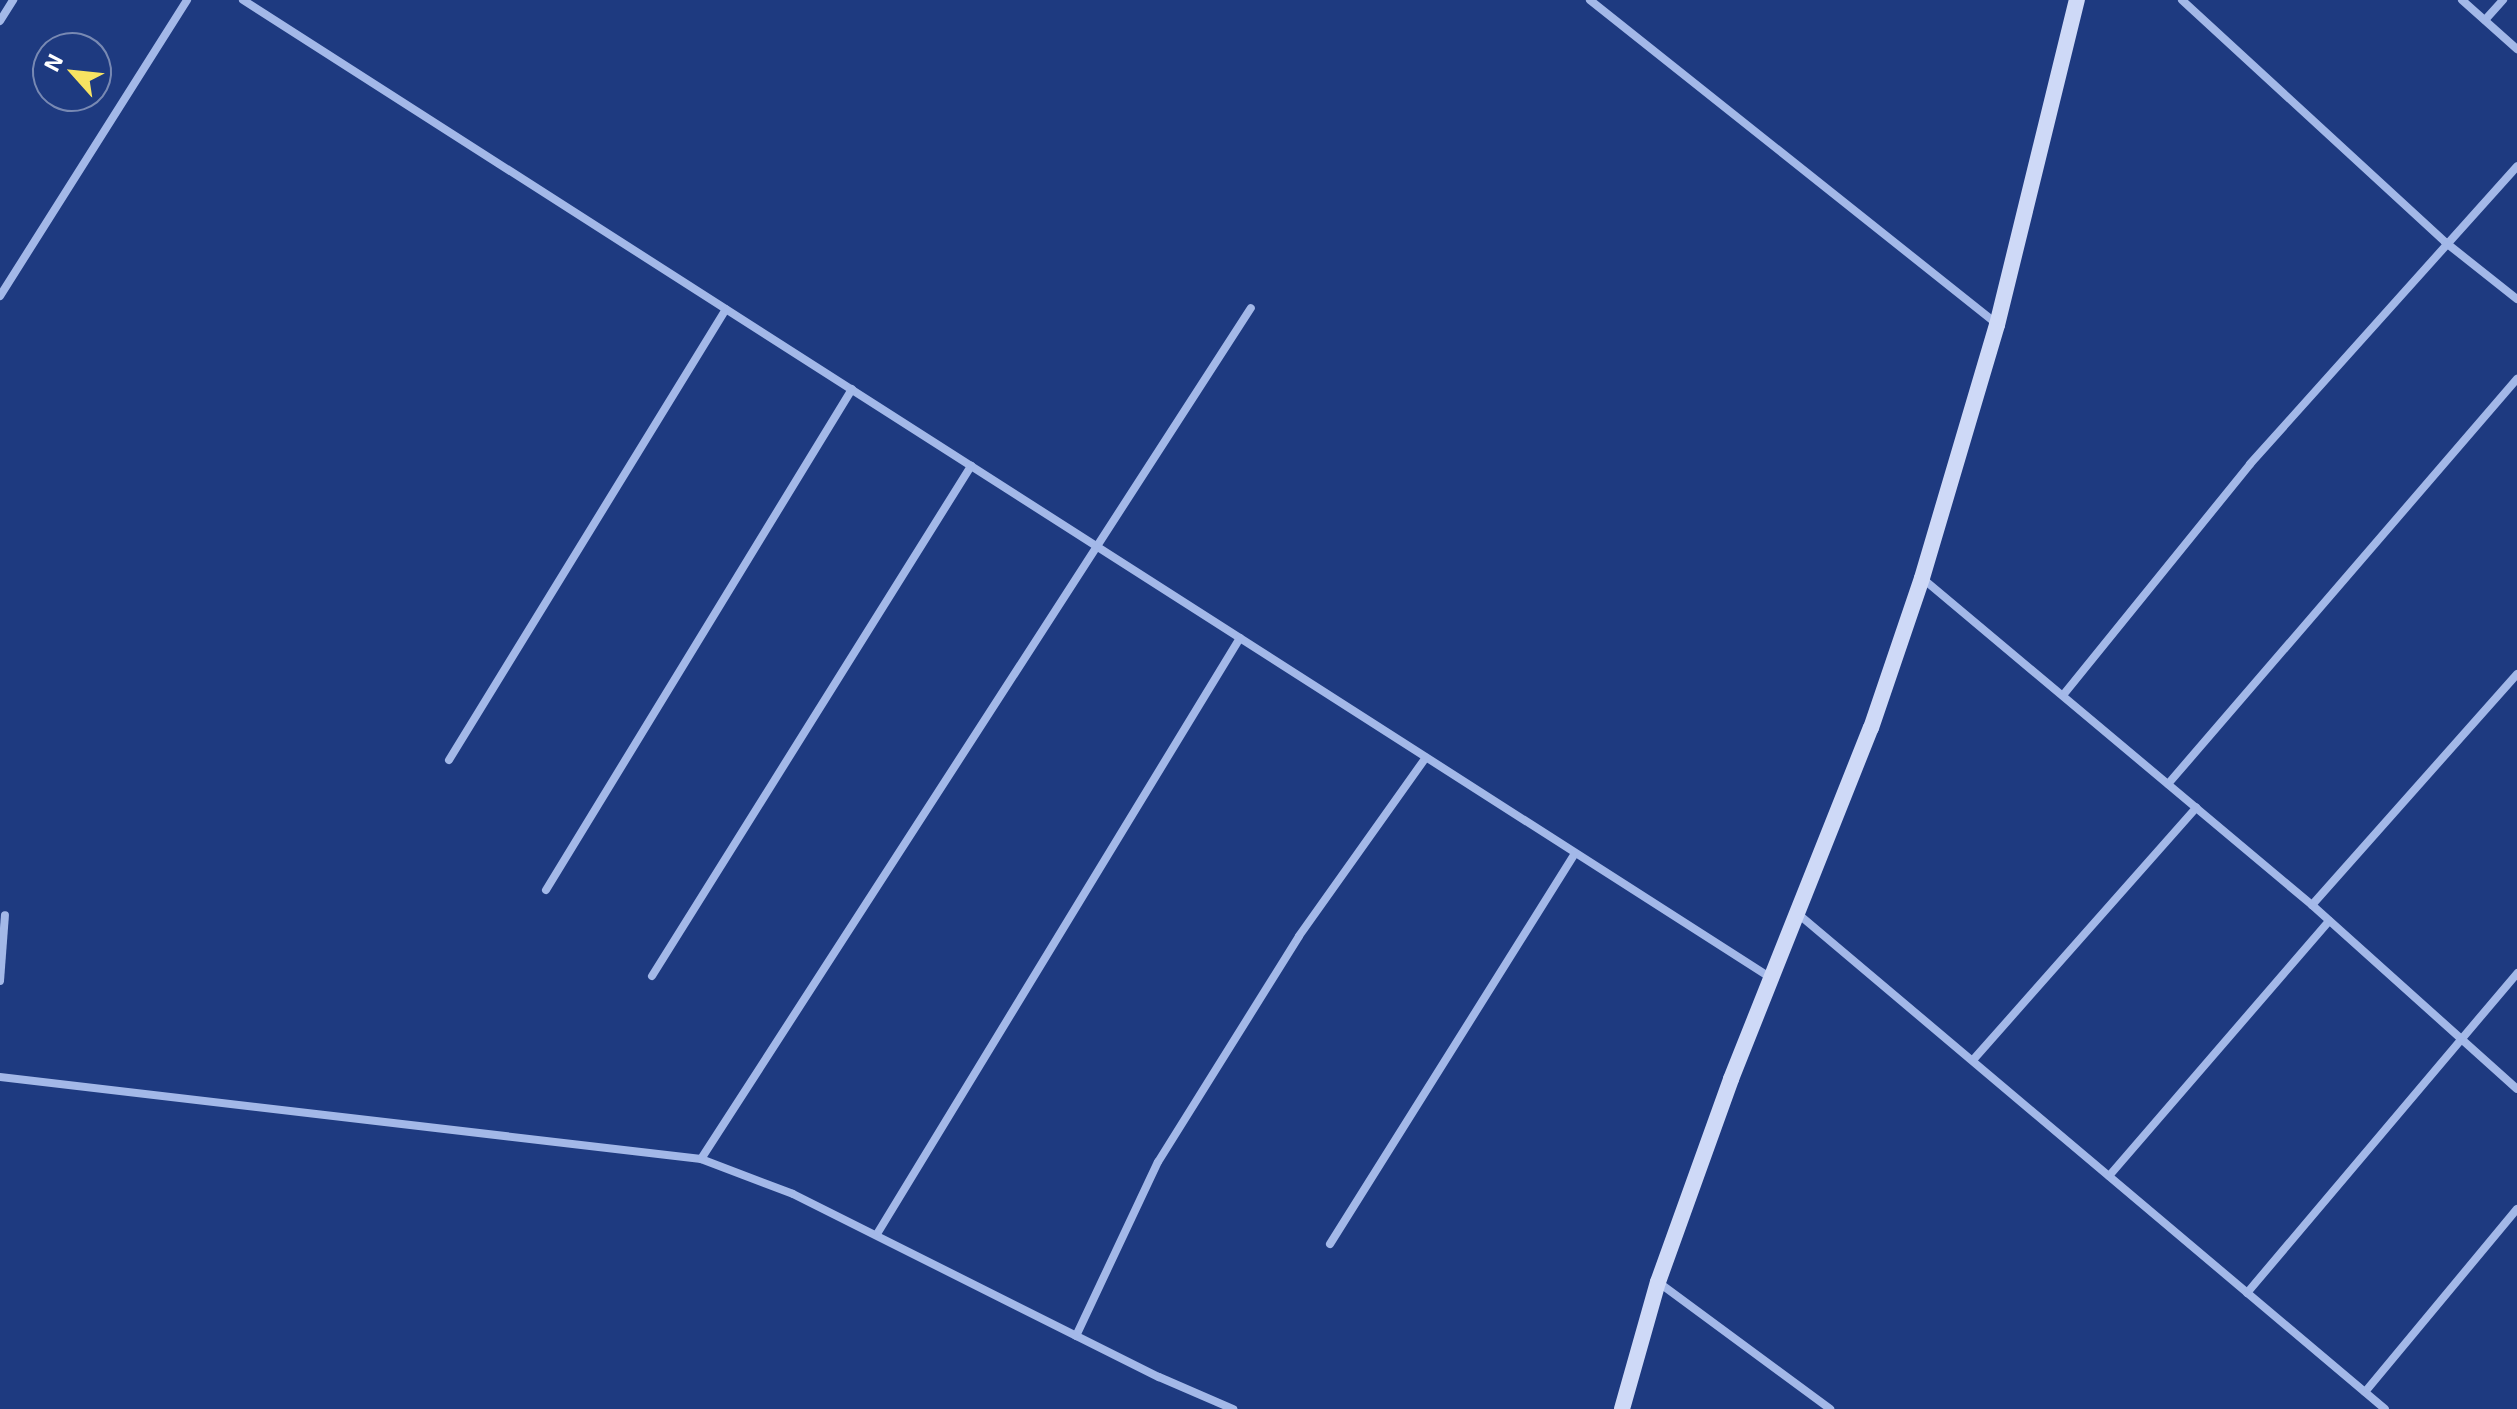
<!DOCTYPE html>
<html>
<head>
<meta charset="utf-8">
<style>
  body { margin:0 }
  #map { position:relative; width:2517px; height:1409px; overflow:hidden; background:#1e3a80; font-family:"Exo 2",sans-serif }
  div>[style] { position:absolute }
  .street>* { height:8px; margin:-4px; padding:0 4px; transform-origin:4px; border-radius:4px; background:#a3b8e8 }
  .secondary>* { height:16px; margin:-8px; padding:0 8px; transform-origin:8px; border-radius:8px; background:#ced9f7 }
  span { translate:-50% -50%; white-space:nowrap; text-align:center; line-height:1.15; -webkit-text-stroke:6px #1e3a80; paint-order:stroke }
  .north { position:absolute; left:32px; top:32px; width:80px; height:80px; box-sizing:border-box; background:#1e3a80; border:2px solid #7889b3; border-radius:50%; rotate:297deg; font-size:22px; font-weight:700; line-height:32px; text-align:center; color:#fff }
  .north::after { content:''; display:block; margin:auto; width:28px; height:36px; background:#f7e362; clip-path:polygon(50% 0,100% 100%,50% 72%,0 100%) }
</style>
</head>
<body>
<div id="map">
  <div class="street">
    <div style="left:243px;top:0;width:1814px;rotate:32.62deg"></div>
    <div style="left:1590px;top:0;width:520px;rotate:38.52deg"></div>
    <div style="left:2182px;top:0;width:357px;rotate:42.6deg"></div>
    <div style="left:2445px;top:242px;width:92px;rotate:38.4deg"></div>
    <div style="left:2462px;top:0;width:74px;rotate:41.7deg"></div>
    <div style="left:2485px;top:20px;width:27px;rotate:-48deg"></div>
    <div style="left:0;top:21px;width:25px;rotate:-58deg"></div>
    <div style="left:0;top:296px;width:350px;rotate:-57.7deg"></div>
    <div style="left:1922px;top:578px;width:509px;rotate:39.98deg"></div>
    <div style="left:2312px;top:905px;width:275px;rotate:41.9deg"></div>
    <div style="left:2064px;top:694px;width:296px;rotate:-51deg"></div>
    <div style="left:2250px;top:464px;width:400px;rotate:-48.1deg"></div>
    <div style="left:449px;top:760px;width:529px;rotate:-58.44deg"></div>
    <div style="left:2168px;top:784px;width:535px;rotate:-49.25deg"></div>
    <div style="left:546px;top:890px;width:587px;rotate:-58.58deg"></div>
    <div style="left:2312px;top:905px;width:309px;rotate:-48.4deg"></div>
    <div style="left:1797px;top:913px;width:769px;rotate:40.15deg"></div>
    <div style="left:652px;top:976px;width:602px;rotate:-57.97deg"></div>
    <div style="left:0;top:981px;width:66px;rotate:-85.7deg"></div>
    <div style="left:1973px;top:1060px;width:337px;rotate:-48.5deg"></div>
    <div style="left:0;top:1077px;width:706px;rotate:6.67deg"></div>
    <div style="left:701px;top:1159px;width:98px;rotate:20.8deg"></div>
    <div style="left:793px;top:1194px;width:409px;rotate:26.6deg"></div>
    <div style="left:1159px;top:1377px;width:81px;rotate:23.4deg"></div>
    <div style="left:701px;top:1159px;width:1013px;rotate:-57.13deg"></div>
    <div style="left:2109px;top:1176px;width:337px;rotate:-49.2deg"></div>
    <div style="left:877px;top:1234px;width:698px;rotate:-58.66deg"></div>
    <div style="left:1330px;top:1244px;width:461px;rotate:-57.9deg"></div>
    <div style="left:1658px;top:1282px;width:214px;rotate:36.4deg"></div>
    <div style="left:2247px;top:1293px;width:419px;rotate:-49.8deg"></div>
    <div style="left:1076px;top:1336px;width:192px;rotate:-64.8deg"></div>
    <div style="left:1158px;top:1162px;width:266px;rotate:-58deg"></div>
    <div style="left:1299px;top:936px;width:219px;rotate:-54.6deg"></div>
    <div style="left:2365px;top:1392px;width:238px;rotate:-50.3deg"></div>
  </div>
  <div class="secondary">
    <div style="left:1622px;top:1409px;width:132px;rotate:-74.2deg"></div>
    <div style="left:1658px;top:1282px;width:216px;rotate:-70.2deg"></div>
    <div style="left:1731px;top:1079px;width:378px;rotate:-68.3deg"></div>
    <div style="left:1871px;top:728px;width:158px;rotate:-71.2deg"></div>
    <div style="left:1922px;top:578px;width:264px;rotate:-73.5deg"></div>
    <div style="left:1997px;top:325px;width:335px;rotate:-76.2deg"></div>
  </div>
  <div class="north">N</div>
</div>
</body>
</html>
